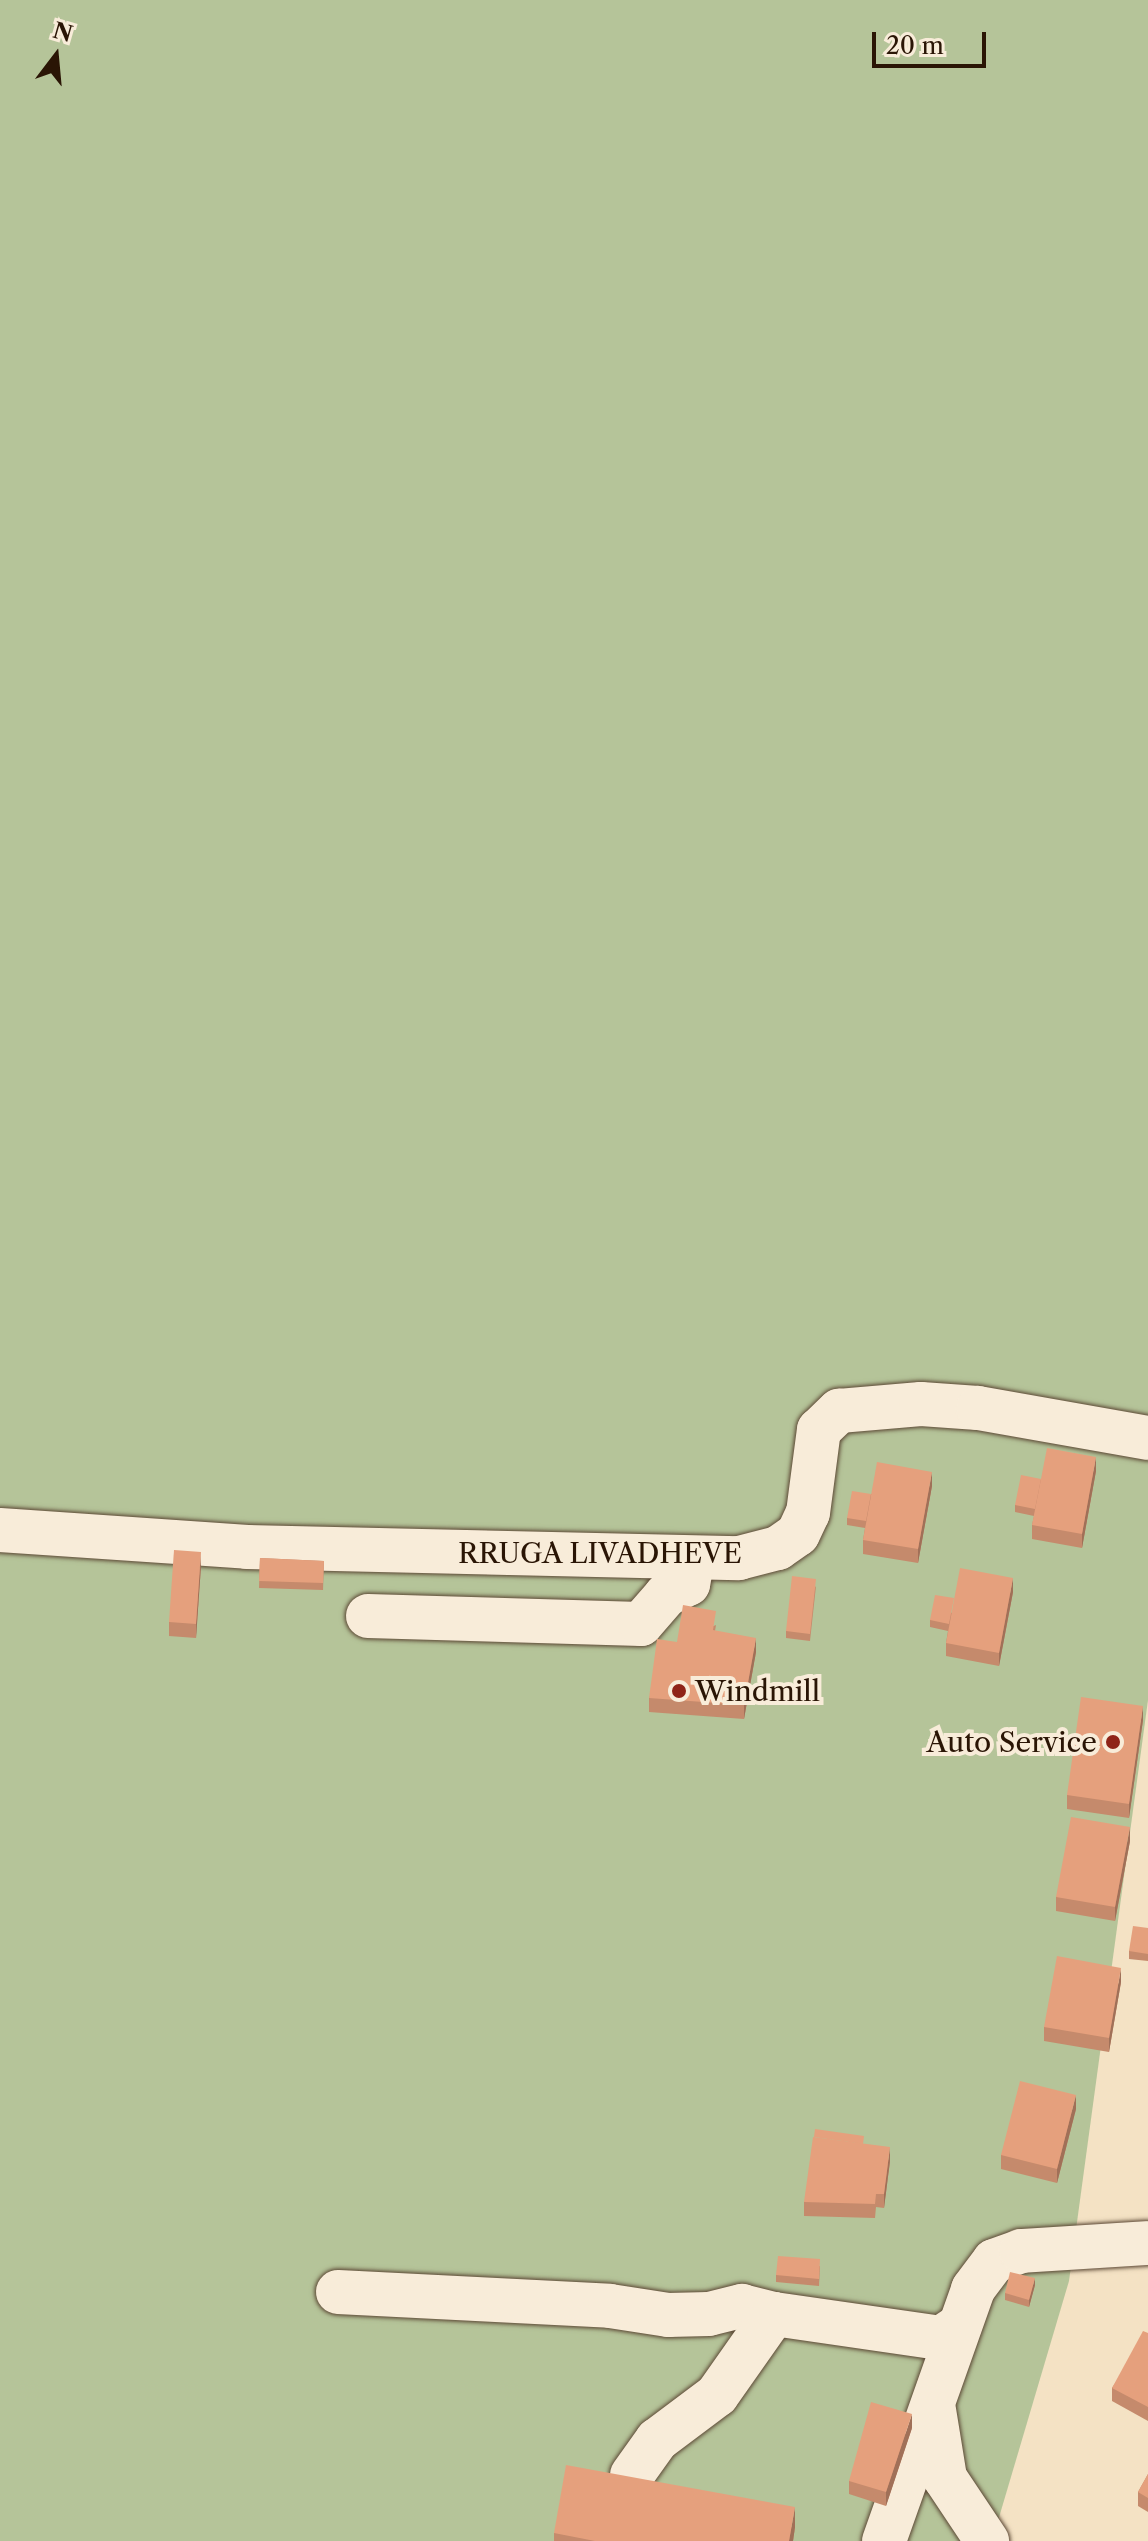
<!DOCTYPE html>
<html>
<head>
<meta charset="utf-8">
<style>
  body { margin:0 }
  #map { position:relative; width:1148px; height:2541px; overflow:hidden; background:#f4e2c4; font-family:"Libre Caslon Text",serif }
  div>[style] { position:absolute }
  .green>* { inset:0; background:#b5c499 }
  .roads { filter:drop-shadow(0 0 2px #5c4835) drop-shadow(0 0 2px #5c4835) }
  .minor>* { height:44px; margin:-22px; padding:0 22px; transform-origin:22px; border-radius:22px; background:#f8ecd9 }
  .wall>* { inset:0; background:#c58a6c }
  .shaded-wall>* { inset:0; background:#a07058 }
  .building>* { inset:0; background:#e5a07d }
  .dots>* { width:22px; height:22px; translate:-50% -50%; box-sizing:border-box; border:4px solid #f8ecd9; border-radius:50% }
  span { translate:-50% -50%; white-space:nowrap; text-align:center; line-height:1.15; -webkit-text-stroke:8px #f8ecd9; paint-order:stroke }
  .street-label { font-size:28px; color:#2a1505 }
  .poi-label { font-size:28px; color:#2a1505 }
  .left { translate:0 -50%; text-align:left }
  .right { translate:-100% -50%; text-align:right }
  .north { position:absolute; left:16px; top:16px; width:80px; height:80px; -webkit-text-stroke:6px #f8ecd9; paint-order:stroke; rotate:16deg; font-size:22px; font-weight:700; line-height:32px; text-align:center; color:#2a1505 }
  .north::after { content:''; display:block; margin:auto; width:28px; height:36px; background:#2a1505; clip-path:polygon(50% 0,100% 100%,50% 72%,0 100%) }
  .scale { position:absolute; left:872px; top:32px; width:114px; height:36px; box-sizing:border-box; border:4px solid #2a1505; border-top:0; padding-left:10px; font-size:24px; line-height:28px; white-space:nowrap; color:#2a1505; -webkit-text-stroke:6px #f8ecd9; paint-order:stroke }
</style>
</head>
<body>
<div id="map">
  <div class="green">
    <div style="clip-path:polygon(0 0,1148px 0,1148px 1700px,1069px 2281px,992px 2541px,0 2541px)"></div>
  </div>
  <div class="roads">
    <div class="minor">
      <div style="left:0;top:1530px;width:248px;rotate:3.9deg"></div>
      <div style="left:247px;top:1547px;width:492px;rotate:1.3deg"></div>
      <div style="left:739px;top:1558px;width:40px;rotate:-14.4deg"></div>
      <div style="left:778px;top:1548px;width:24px;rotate:-35deg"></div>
      <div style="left:798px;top:1534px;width:23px;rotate:-65deg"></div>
      <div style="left:808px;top:1513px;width:84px;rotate:-82.5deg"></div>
      <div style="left:819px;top:1430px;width:28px;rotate:-44deg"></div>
      <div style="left:839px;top:1411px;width:82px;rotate:-4.9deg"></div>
      <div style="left:921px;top:1404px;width:57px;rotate:4deg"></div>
      <div style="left:978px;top:1408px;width:173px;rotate:10deg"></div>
      <div style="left:368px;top:1616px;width:273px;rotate:1.7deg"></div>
      <div style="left:641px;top:1624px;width:38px;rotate:-49deg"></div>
      <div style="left:666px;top:1595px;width:25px;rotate:-27deg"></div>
      <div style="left:688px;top:1584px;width:26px;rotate:-79deg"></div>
      <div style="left:338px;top:2292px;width:272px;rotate:2.9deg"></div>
      <div style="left:610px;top:2306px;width:59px;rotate:8.8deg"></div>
      <div style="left:668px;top:2315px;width:41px;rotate:-1.4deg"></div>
      <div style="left:709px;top:2314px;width:34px;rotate:-14deg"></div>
      <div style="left:742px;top:2306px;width:33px;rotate:14deg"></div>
      <div style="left:934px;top:2410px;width:69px;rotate:80.8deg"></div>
      <div style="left:945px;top:2478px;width:76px;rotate:56.3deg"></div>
      <div style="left:632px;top:2475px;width:43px;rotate:-54.5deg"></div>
      <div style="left:657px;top:2440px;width:75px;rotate:-36.9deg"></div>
      <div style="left:717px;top:2395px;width:99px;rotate:-54.9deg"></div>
      <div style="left:774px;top:2314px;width:169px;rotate:8.2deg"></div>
      <div style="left:941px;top:2338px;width:22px;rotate:-34deg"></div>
      <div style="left:884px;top:2541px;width:267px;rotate:-70.5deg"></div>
      <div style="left:973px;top:2289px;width:35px;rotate:-53deg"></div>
      <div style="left:994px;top:2261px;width:29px;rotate:-20deg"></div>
      <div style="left:1021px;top:2251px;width:127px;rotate:-3.6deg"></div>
    </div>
  </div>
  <div class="wall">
    <div style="clip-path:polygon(1096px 1471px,1082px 1548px,1032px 1539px,1032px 1525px,1034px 1516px,1015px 1512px,1015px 1505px,1041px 1479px)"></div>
    <div style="clip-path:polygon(932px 1486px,918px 1563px,863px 1554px,863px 1540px,865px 1528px,847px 1525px,847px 1518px,871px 1494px)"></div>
    <div style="clip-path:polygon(260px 1558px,324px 1561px,323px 1590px,259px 1588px)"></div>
    <div style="clip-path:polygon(201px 1566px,196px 1638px,169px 1636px,169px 1622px)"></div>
    <div style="clip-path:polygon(816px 1586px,810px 1641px,786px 1638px,786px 1631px)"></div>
    <div style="clip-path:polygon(1013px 1592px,999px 1666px,946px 1656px,946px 1643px,948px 1631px,930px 1627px,930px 1620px)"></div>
    <div style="clip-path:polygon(716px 1625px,715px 1631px,756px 1652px,744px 1719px,649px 1712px,649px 1698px,677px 1642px)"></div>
    <div style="clip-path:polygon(1143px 1720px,1129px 1818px,1067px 1809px,1067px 1795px)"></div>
    <div style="clip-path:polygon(1130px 1841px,1115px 1921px,1056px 1911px,1056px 1897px)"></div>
    <div style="clip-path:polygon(1148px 1928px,1148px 1961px,1129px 1959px,1129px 1951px)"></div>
    <div style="clip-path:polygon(1121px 1982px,1109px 2052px,1044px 2041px,1044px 2027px)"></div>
    <div style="clip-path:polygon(1076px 2109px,1057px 2183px,1001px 2169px,1001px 2155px)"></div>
    <div style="clip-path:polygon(864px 2144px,890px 2161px,884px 2208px,876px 2207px,875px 2218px,804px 2216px,804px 2202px)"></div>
    <div style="clip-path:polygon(820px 2266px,819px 2286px,776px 2282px,776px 2275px)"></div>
    <div style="clip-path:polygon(1035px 2285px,1029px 2307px,1005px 2300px,1005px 2293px)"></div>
    <div style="clip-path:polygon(1148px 2333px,1148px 2421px,1112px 2401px,1112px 2388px)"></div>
    <div style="clip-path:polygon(912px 2428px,886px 2506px,849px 2494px,849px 2481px)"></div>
    <div style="clip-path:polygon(1148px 2474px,1148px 2512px,1138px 2506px,1138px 2492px)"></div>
    <div style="clip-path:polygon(795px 2527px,793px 2541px,554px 2541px,554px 2533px)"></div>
  </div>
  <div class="shaded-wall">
    <div style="clip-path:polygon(1096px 1457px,1096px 1471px,1082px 1548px,1082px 1534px)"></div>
    <div style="clip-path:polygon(932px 1472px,932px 1486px,918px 1563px,918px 1549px)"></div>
    <div style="clip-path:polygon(201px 1552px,201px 1566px,196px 1638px,196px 1624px)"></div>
    <div style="clip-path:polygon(1013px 1578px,1013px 1592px,999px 1666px,999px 1653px)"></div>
    <div style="clip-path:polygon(756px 1638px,756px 1652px,744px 1719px,744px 1705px)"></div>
    <div style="clip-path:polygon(1143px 1706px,1143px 1720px,1129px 1818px,1129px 1804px)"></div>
    <div style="clip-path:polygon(1130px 1827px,1130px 1841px,1115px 1921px,1115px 1907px)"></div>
    <div style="clip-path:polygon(1121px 1968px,1121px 1982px,1109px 2052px,1109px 2038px)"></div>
    <div style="clip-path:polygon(1076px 2095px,1076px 2109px,1057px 2183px,1057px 2169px)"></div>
    <div style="clip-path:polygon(890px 2147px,890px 2161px,884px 2208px,884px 2194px)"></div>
    <div style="clip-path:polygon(1035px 2278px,1035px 2285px,1029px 2307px,1029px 2300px)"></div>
    <div style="clip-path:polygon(912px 2414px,912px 2428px,886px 2506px,886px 2492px)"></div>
    <div style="clip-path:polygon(795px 2507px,795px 2527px,793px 2541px,789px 2541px)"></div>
  </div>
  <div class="building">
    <div style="clip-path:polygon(1047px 1448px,1096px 1457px,1082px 1534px,1032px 1525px)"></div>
    <div style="clip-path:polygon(877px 1462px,932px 1472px,918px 1549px,863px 1540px)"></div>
    <div style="clip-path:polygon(1021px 1475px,1041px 1479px,1035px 1509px,1015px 1505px)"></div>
    <div style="clip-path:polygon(852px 1491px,871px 1494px,866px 1521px,847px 1518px)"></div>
    <div style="clip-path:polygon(174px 1550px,201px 1552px,196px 1624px,169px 1622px)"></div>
    <div style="clip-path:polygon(260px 1558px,324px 1561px,323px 1583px,259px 1581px)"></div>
    <div style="clip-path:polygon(960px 1568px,1013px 1578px,999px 1653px,946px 1643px)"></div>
    <div style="clip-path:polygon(792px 1576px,816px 1579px,810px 1634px,786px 1631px)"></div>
    <div style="clip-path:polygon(935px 1595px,954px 1598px,949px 1624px,930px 1620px)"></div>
    <div style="clip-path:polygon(683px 1605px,716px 1611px,713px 1630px,756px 1638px,744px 1705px,649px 1698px,657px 1639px,677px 1642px)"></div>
    <div style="clip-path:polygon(1081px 1697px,1143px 1706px,1129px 1804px,1067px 1795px)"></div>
    <div style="clip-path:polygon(1071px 1817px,1130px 1827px,1115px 1907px,1056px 1897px)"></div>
    <div style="clip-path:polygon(1133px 1926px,1148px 1928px,1148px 1954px,1129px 1951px)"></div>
    <div style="clip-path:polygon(1057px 1956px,1121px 1968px,1109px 2038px,1044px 2027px)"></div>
    <div style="clip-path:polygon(1020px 2081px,1076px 2095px,1057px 2169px,1001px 2155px)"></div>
    <div style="clip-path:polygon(815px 2129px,864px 2136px,863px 2144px,814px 2137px)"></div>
    <div style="clip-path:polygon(813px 2137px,890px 2147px,884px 2194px,876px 2194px,875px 2204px,804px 2202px)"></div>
    <div style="clip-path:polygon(778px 2256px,820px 2259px,819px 2279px,776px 2275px)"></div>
    <div style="clip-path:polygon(1010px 2272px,1035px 2278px,1029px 2300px,1005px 2293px)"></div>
    <div style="clip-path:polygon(1143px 2331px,1148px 2333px,1148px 2407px,1112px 2388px)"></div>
    <div style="clip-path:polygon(871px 2402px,912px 2414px,886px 2492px,849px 2481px)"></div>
    <div style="clip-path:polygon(566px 2465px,795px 2507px,789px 2541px,595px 2541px,554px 2533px)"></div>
    <div style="clip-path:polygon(1148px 2474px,1148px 2498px,1138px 2492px)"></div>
  </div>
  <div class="dots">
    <div style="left:679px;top:1691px;background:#8f2418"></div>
    <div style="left:1113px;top:1742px;background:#8f2418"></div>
  </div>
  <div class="street-label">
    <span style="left:600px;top:1553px">RRUGA LIVADHEVE</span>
  </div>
  <div class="poi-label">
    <span class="left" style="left:695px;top:1691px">Windmill</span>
    <span class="right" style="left:1097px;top:1742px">Auto Service</span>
  </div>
  <div class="north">N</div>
  <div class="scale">20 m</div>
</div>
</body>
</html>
